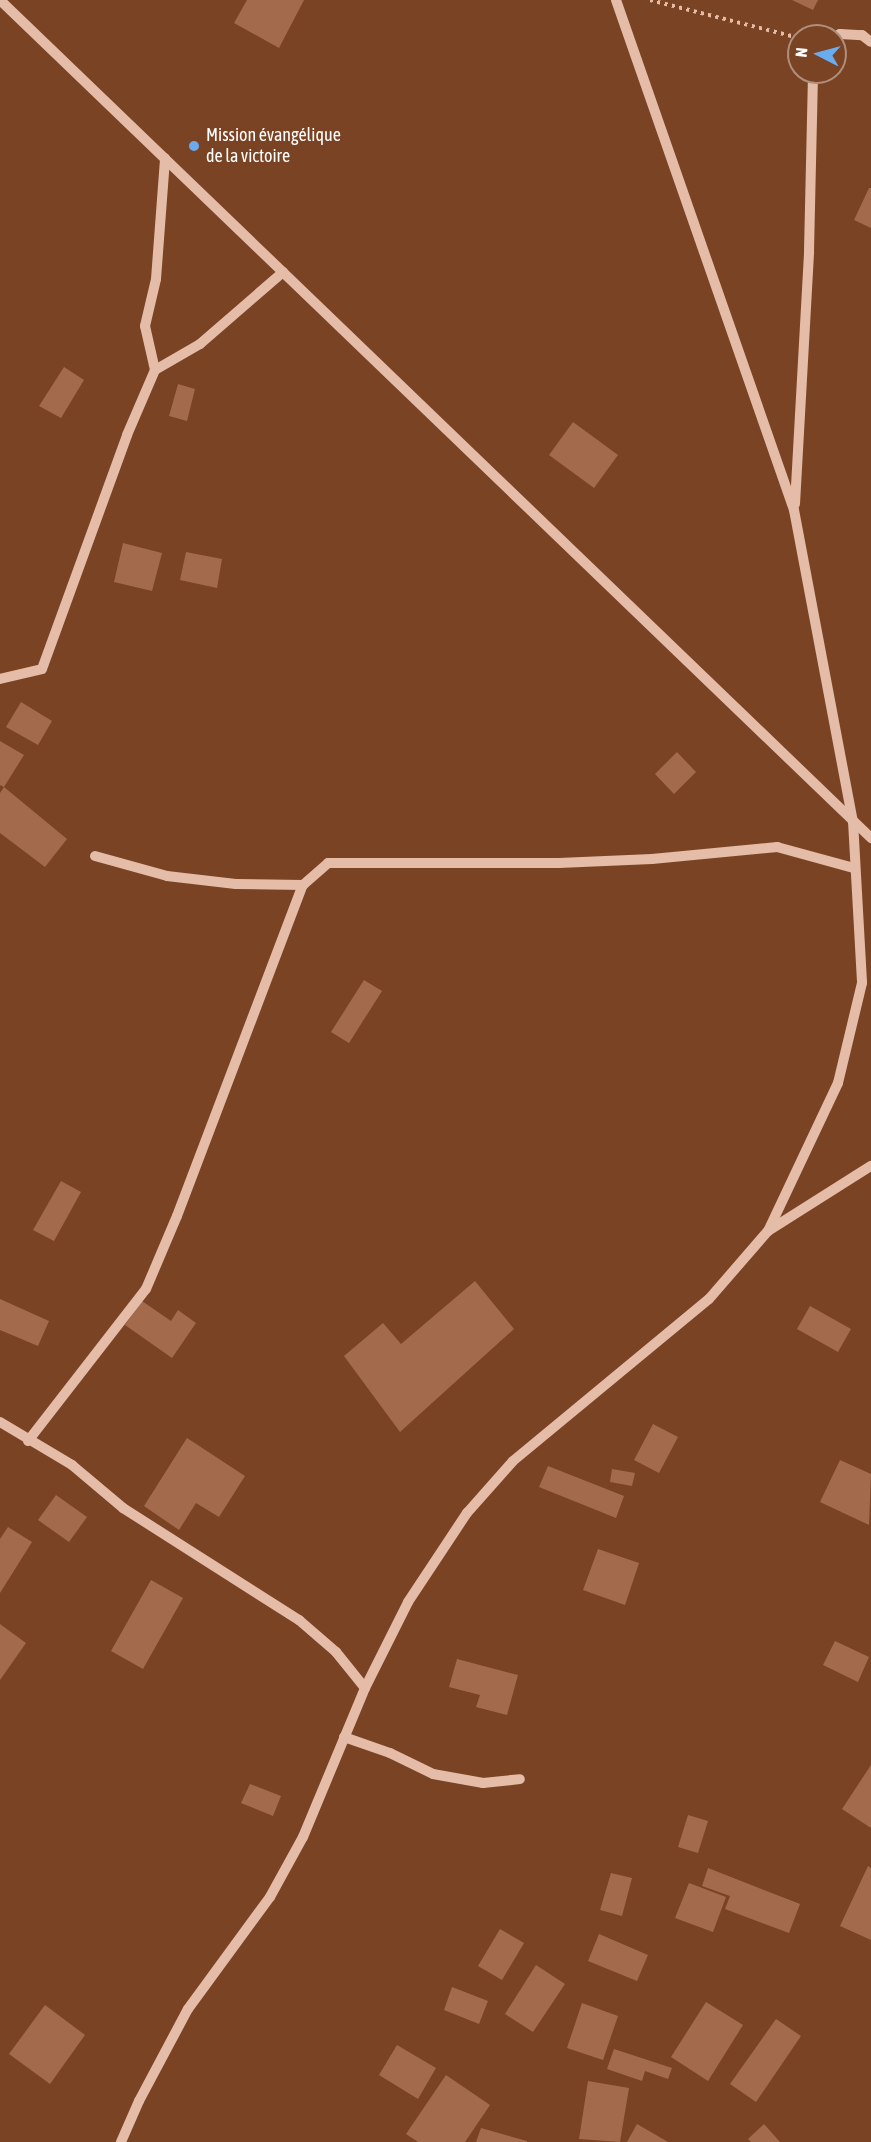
<!DOCTYPE html>
<html>
<head>
<meta charset="utf-8">
<style>
  body { margin:0 }
  #map { position:relative; width:871px; height:2142px; overflow:hidden; background:#7a4324; font-family:"Asap Condensed",sans-serif }
  div>[style] { position:absolute }
  .building>* { inset:0; background:#a36b4c }
  .path>* { height:4px; margin-top:-2px; transform-origin:0; background:repeating-linear-gradient(90deg,#e4bca7 0 3px,transparent 0 7.5px) }
  .minor>* { height:10px; margin:-5px; padding:0 5px; transform-origin:5px; border-radius:5px; background:#e4bca7 }
  .dots>* { width:16px; height:16px; translate:-50% -50%; box-sizing:border-box; border:3px solid #7a4324; border-radius:50% }
  span { translate:-50% -50%; white-space:nowrap; text-align:center; line-height:1.15; -webkit-text-stroke:5px #7a4324; paint-order:stroke }
  .poi-label { font-size:18px; color:#fff }
  .left { translate:0 -50%; text-align:left }
  .north { position:absolute; left:787px; top:24px; width:60px; height:60px; box-sizing:border-box; background:#7a4324; border:2px solid #af8e7c; border-radius:50%; rotate:276deg; font-size:16px; font-weight:700; line-height:24px; text-align:center; color:#fff }
  .north::after { content:''; display:block; margin:auto; width:21px; height:27px; background:#6bacee; clip-path:polygon(50% 0,100% 100%,50% 72%,0 100%) }
</style>
</head>
<body>
<div id="map">
  <div class="building">
    <div style="clip-path:polygon(247px 0,304px 0,279px 48px,234px 23px)"></div>
    <div style="clip-path:polygon(792px 0,818px 0,813px 10px)"></div>
    <div style="clip-path:polygon(869px 188px,871px 188px,871px 228px,854px 220px)"></div>
    <div style="clip-path:polygon(64px 367px,84px 380px,61px 418px,39px 406px)"></div>
    <div style="clip-path:polygon(178px 384px,195px 389px,187px 421px,169px 416px)"></div>
    <div style="clip-path:polygon(573px 422px,618px 455px,594px 488px,549px 455px)"></div>
    <div style="clip-path:polygon(123px 543px,162px 553px,152px 591px,114px 582px)"></div>
    <div style="clip-path:polygon(186px 552px,222px 559px,217px 588px,180px 580px)"></div>
    <div style="clip-path:polygon(21px 702px,52px 721px,38px 745px,6px 727px)"></div>
    <div style="clip-path:polygon(0 741px,24px 755px,4px 787px,0 785px)"></div>
    <div style="clip-path:polygon(677px 752px,696px 772px,674px 794px,655px 774px)"></div>
    <div style="clip-path:polygon(4px 787px,67px 839px,45px 867px,0 833px,0 793px)"></div>
    <div style="clip-path:polygon(364px 980px,382px 991px,349px 1043px,331px 1032px)"></div>
    <div style="clip-path:polygon(61px 1181px,81px 1192px,54px 1241px,33px 1230px)"></div>
    <div style="clip-path:polygon(475px 1281px,514px 1329px,400px 1432px,344px 1356px,383px 1323px,401px 1344px)"></div>
    <div style="clip-path:polygon(0 1299px,49px 1321px,38px 1346px,0 1330px)"></div>
    <div style="clip-path:polygon(142px 1301px,171px 1321px,178px 1310px,196px 1323px,172px 1358px,125px 1325px)"></div>
    <div style="clip-path:polygon(810px 1306px,851px 1329px,838px 1352px,797px 1329px)"></div>
    <div style="clip-path:polygon(653px 1424px,678px 1437px,659px 1473px,634px 1460px)"></div>
    <div style="clip-path:polygon(187px 1438px,245px 1476px,219px 1517px,196px 1503px,179px 1530px,144px 1506px)"></div>
    <div style="clip-path:polygon(840px 1460px,871px 1474px,869px 1525px,820px 1502px)"></div>
    <div style="clip-path:polygon(548px 1466px,624px 1496px,616px 1518px,539px 1487px)"></div>
    <div style="clip-path:polygon(612px 1469px,635px 1473px,632px 1486px,610px 1482px)"></div>
    <div style="clip-path:polygon(56px 1495px,87px 1517px,69px 1542px,38px 1520px)"></div>
    <div style="clip-path:polygon(8px 1527px,32px 1542px,0 1593px,0 1539px)"></div>
    <div style="clip-path:polygon(598px 1549px,639px 1563px,625px 1605px,583px 1590px)"></div>
    <div style="clip-path:polygon(151px 1580px,183px 1598px,143px 1669px,111px 1651px)"></div>
    <div style="clip-path:polygon(0 1624px,26px 1643px,0 1680px)"></div>
    <div style="clip-path:polygon(835px 1641px,869px 1657px,858px 1682px,823px 1665px)"></div>
    <div style="clip-path:polygon(457px 1659px,518px 1675px,507px 1715px,476px 1707px,480px 1695px,449px 1687px)"></div>
    <div style="clip-path:polygon(871px 1765px,871px 1828px,842px 1809px)"></div>
    <div style="clip-path:polygon(250px 1784px,281px 1796px,273px 1816px,241px 1803px)"></div>
    <div style="clip-path:polygon(688px 1815px,708px 1821px,698px 1853px,678px 1847px)"></div>
    <div style="clip-path:polygon(868px 1866px,871px 1868px,871px 1940px,840px 1926px)"></div>
    <div style="clip-path:polygon(708px 1868px,800px 1904px,789px 1933px,725px 1909px,730px 1896px,702px 1886px)"></div>
    <div style="clip-path:polygon(611px 1873px,632px 1878px,622px 1916px,600px 1910px)"></div>
    <div style="clip-path:polygon(689px 1883px,726px 1897px,713px 1932px,675px 1918px)"></div>
    <div style="clip-path:polygon(500px 1929px,524px 1943px,502px 1980px,478px 1966px)"></div>
    <div style="clip-path:polygon(599px 1934px,648px 1955px,637px 1981px,588px 1961px)"></div>
    <div style="clip-path:polygon(536px 1965px,565px 1984px,533px 2032px,505px 2014px)"></div>
    <div style="clip-path:polygon(452px 1987px,488px 2001px,479px 2024px,444px 2010px)"></div>
    <div style="clip-path:polygon(706px 2002px,743px 2025px,708px 2081px,671px 2057px)"></div>
    <div style="clip-path:polygon(582px 2003px,618px 2016px,603px 2060px,567px 2048px)"></div>
    <div style="clip-path:polygon(45px 2005px,85px 2035px,50px 2084px,9px 2054px)"></div>
    <div style="clip-path:polygon(776px 2019px,801px 2036px,756px 2102px,730px 2084px)"></div>
    <div style="clip-path:polygon(397px 2045px,436px 2068px,418px 2099px,379px 2075px)"></div>
    <div style="clip-path:polygon(614px 2049px,672px 2068px,668px 2079px,645px 2071px,642px 2081px,607px 2069px)"></div>
    <div style="clip-path:polygon(446px 2075px,490px 2105px,465px 2142px,418px 2142px,406px 2134px)"></div>
    <div style="clip-path:polygon(588px 2081px,629px 2088px,620px 2142px,579px 2139px)"></div>
    <div style="clip-path:polygon(637px 2124px,668px 2142px,627px 2142px)"></div>
    <div style="clip-path:polygon(764px 2124px,780px 2142px,751px 2142px,748px 2139px)"></div>
    <div style="clip-path:polygon(481px 2128px,527px 2141px,527px 2142px,476px 2142px)"></div>
  </div>
  <div class="path">
    <div style="left:650px;top:0;width:154px;rotate:14.3deg"></div>
  </div>
  <div class="minor">
    <div style="left:0;top:0;width:1209px;rotate:43.89deg"></div>
    <div style="left:616px;top:0;width:540px;rotate:70.76deg"></div>
    <div style="left:794px;top:510px;width:317px;rotate:79.3deg"></div>
    <div style="left:853px;top:821px;width:162px;rotate:86.8deg"></div>
    <div style="left:862px;top:983px;width:103px;rotate:103.5deg"></div>
    <div style="left:838px;top:1083px;width:164px;rotate:115.3deg"></div>
    <div style="left:835px;top:37px;width:6px;rotate:-31deg"></div>
    <div style="left:840px;top:34px;width:22px;rotate:3deg"></div>
    <div style="left:862px;top:35px;width:11px;rotate:38deg"></div>
    <div style="left:155px;top:370px;width:52px;rotate:-30deg"></div>
    <div style="left:200px;top:344px;width:110px;rotate:-40.9deg"></div>
    <div style="left:795px;top:504px;width:253px;rotate:-86.8deg"></div>
    <div style="left:809px;top:251px;width:179px;rotate:-88.7deg"></div>
    <div style="left:0;top:679px;width:43px;rotate:-13.4deg"></div>
    <div style="left:42px;top:669px;width:249px;rotate:-70deg"></div>
    <div style="left:127px;top:435px;width:71px;rotate:-66.7deg"></div>
    <div style="left:155px;top:370px;width:45px;rotate:-102.8deg"></div>
    <div style="left:145px;top:326px;width:48px;rotate:-76.8deg"></div>
    <div style="left:156px;top:279px;width:121px;rotate:-85.7deg"></div>
    <div style="left:95px;top:856px;width:75px;rotate:15.5deg"></div>
    <div style="left:167px;top:876px;width:69px;rotate:6.6deg"></div>
    <div style="left:236px;top:884px;width:67px;rotate:0.9deg"></div>
    <div style="left:0;top:1422px;width:84px;rotate:30.8deg"></div>
    <div style="left:72px;top:1465px;width:67px;rotate:40.1deg"></div>
    <div style="left:123px;top:1508px;width:209px;rotate:32.5deg"></div>
    <div style="left:299px;top:1620px;width:49px;rotate:40.9deg"></div>
    <div style="left:336px;top:1652px;width:46px;rotate:51.1deg"></div>
    <div style="left:28px;top:1441px;width:192px;rotate:-52.2deg"></div>
    <div style="left:146px;top:1289px;width:79px;rotate:-67deg"></div>
    <div style="left:177px;top:1216px;width:354px;rotate:-69.2deg"></div>
    <div style="left:303px;top:885px;width:33px;rotate:-41deg"></div>
    <div style="left:328px;top:863px;width:231px"></div>
    <div style="left:559px;top:863px;width:93px;rotate:-2.5deg"></div>
    <div style="left:652px;top:859px;width:126px;rotate:-5.5deg"></div>
    <div style="left:777px;top:847px;width:80px;rotate:15.3deg"></div>
    <div style="left:344px;top:1737px;width:49px;rotate:19.2deg"></div>
    <div style="left:390px;top:1753px;width:48px;rotate:26deg"></div>
    <div style="left:433px;top:1774px;width:51px;rotate:10.2deg"></div>
    <div style="left:483px;top:1783px;width:37px;rotate:-6deg"></div>
    <div style="left:121px;top:2142px;width:45px;rotate:-66.3deg"></div>
    <div style="left:139px;top:2101px;width:104px;rotate:-62deg"></div>
    <div style="left:188px;top:2009px;width:139px;rotate:-53.8deg"></div>
    <div style="left:270px;top:1897px;width:68px;rotate:-61.2deg"></div>
    <div style="left:303px;top:1837px;width:161px;rotate:-67.4deg"></div>
    <div style="left:365px;top:1688px;width:96px;rotate:-63.4deg"></div>
    <div style="left:408px;top:1602px;width:107px;rotate:-56.5deg"></div>
    <div style="left:467px;top:1513px;width:69px;rotate:-48.5deg"></div>
    <div style="left:513px;top:1461px;width:254px;rotate:-39.6deg"></div>
    <div style="left:709px;top:1299px;width:90px;rotate:-49.1deg"></div>
    <div style="left:768px;top:1231px;width:122px;rotate:-32.3deg"></div>
  </div>
  <div class="dots">
    <div style="left:194px;top:146px;background:#6bacee"></div>
  </div>
  <div class="poi-label">
    <span class="left" style="left:206px;top:146px">Mission évangélique<br>de la victoire</span>
  </div>
  <div class="north">N</div>
</div>
</body>
</html>
